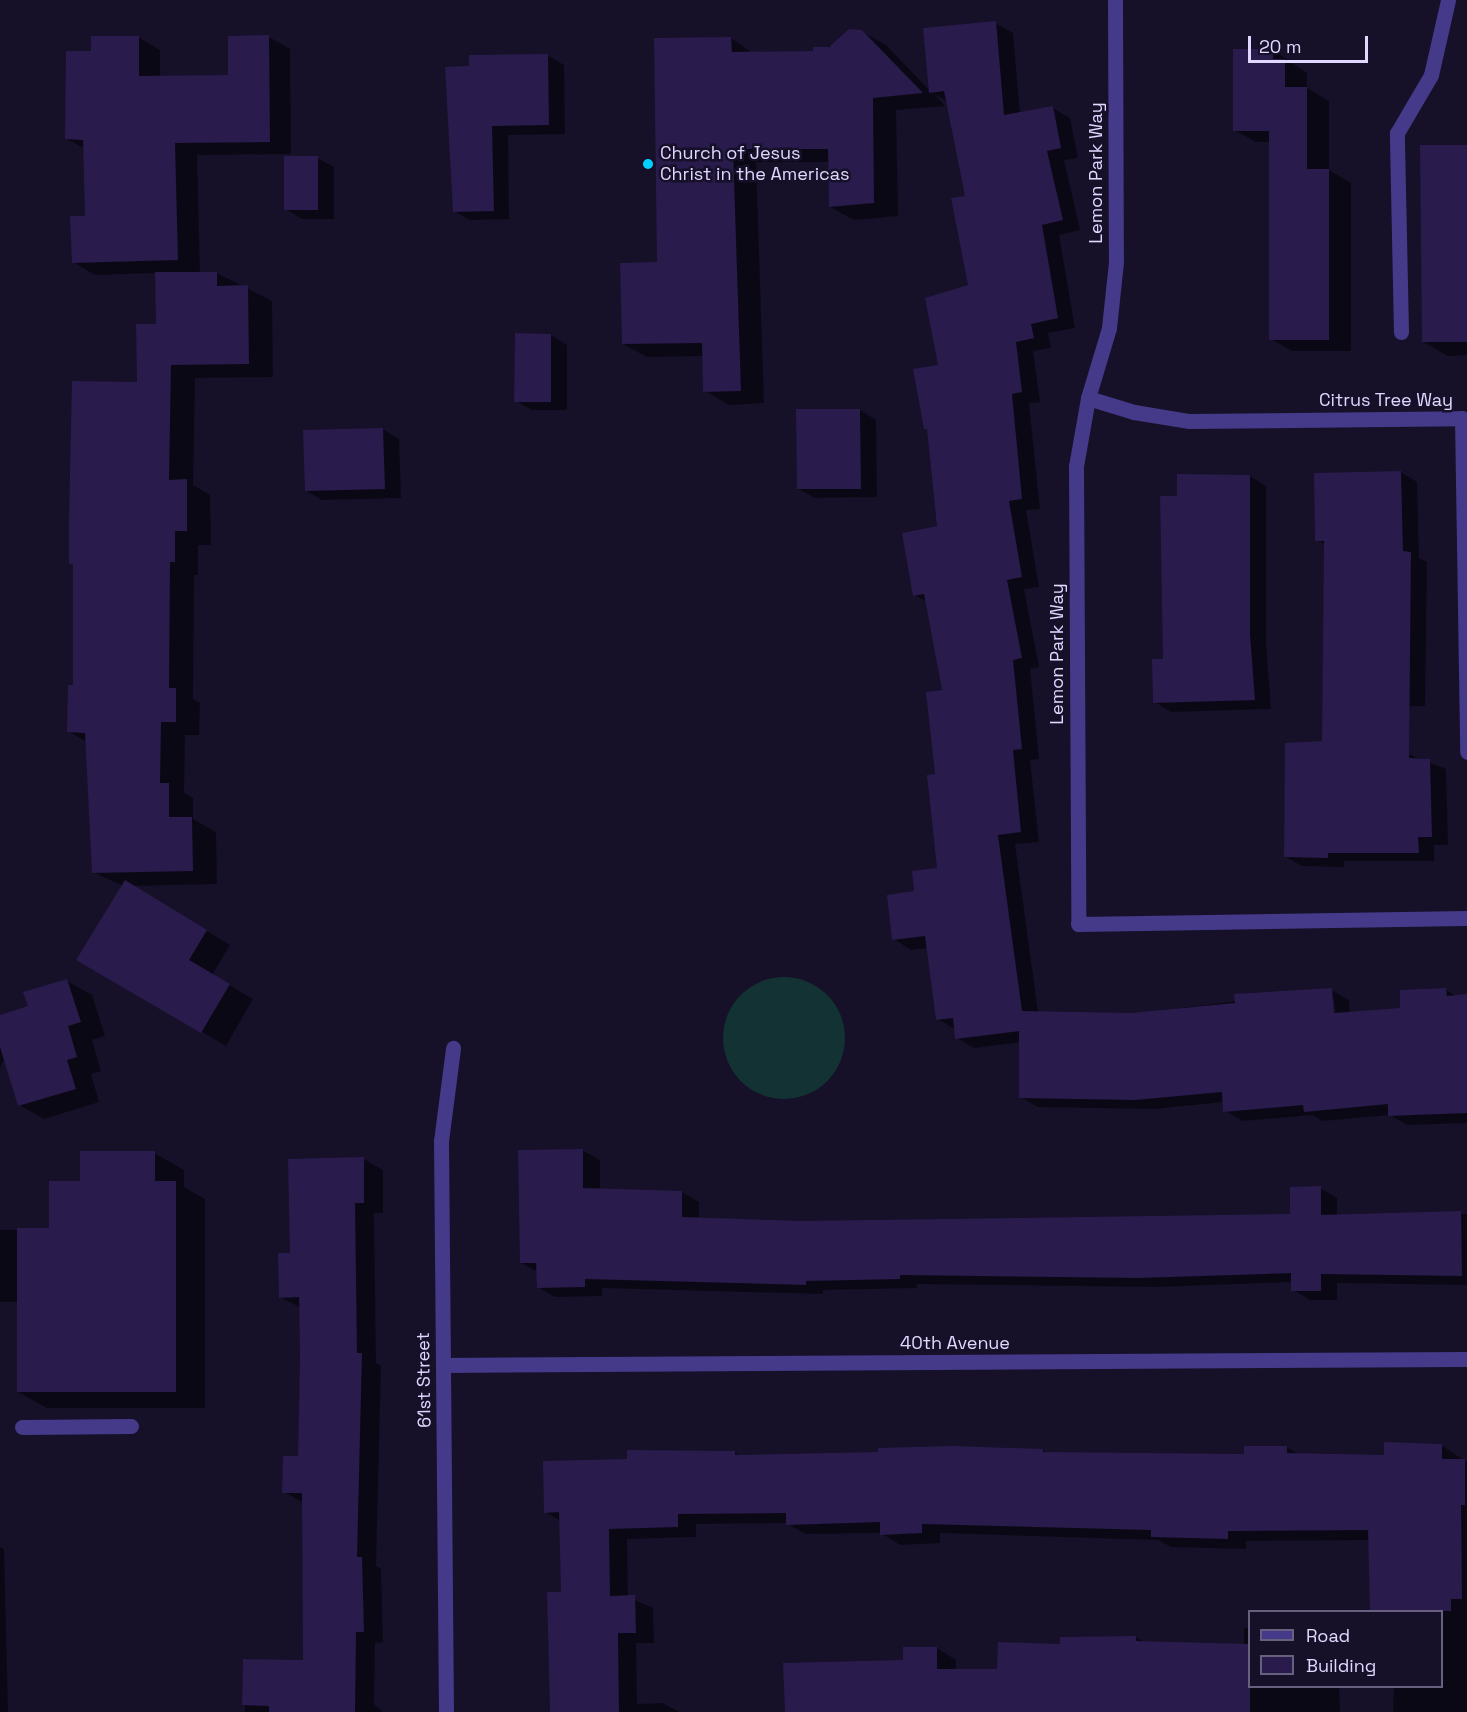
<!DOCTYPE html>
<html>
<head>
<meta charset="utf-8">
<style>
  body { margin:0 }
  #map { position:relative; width:1467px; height:1712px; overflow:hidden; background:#161029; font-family:"Space Grotesk",sans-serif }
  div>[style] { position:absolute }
  .green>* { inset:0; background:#123233 }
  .round { border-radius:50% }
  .shadow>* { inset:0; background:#0007 }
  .building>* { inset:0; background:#291b4b }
  .minor>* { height:15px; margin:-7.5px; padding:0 7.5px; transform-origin:7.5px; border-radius:7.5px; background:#443a89 }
  .dots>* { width:16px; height:16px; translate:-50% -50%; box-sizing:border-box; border:3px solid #161029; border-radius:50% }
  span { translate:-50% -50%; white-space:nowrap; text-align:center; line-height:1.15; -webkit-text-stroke:5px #161029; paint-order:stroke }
  .poi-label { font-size:18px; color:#e0d8ff }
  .left { translate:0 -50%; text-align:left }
  .street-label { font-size:18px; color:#e0d8ff }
  .legend { position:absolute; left:1248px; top:1610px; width:195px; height:78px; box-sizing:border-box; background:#161029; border:2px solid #67607f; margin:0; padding:8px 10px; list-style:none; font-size:18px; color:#e0d8ff }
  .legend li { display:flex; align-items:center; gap:12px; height:30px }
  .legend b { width:30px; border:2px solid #67607f }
  .scale { position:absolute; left:1248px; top:36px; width:120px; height:27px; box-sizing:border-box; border:3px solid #e0d8ff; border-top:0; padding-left:8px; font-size:18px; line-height:21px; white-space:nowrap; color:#e0d8ff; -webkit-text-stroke:4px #161029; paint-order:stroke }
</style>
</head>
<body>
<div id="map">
  <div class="green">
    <div class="round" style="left:723px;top:977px;width:122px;height:122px"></div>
  </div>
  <div class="shadow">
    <div style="clip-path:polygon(evenodd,995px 23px,1013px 33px,1020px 114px,1053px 108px,1070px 118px,1078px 158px,1064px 160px,1080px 230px,1059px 235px,1075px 328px,1048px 333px,1051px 348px,1033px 351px,1040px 402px,1029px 403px,1040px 509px,1026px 510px,1039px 587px,1024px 589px,1039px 667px,1030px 669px,1039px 759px,1030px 760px,1039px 842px,1015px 844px,1038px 1012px,1131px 1014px,1331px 990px,1349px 1000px,1350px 1013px,1402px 1009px,1446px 990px,1458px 997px,1467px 996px,1467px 1123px,1407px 1125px,1390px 1115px,1323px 1121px,1312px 1115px,1243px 1121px,1225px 1111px,1224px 1102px,1154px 1109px,1038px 1107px,1020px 1097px,1021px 1042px,974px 1048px,957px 1038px,956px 1030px,938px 1019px,928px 948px,911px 950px,894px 939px,916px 893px,939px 869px,936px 775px,943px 692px,927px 602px,915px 595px,938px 528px,929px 430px,925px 428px,939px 366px,970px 286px,967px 197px,948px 102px,934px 94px,945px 106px,896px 110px,898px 216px,854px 220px,830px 207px,830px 162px,756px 162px,764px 403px,729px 405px,705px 391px,704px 356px,647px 357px,623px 344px,658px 264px,731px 38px,754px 54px,814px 53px,861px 31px,886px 45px,930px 91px,995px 23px,1331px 999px,1334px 999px,1336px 1020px,1333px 1021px,1331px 999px)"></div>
    <div style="clip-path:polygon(138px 37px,160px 50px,160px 77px,230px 76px,269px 37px,290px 49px,291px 154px,197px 155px,200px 273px,217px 273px,272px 301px,273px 377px,195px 378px,193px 485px,210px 495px,211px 545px,198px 545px,198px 575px,194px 575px,193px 699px,200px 703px,199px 735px,185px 735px,184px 793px,193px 798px,193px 819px,216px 832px,217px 884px,132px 886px,230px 945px,212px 975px,253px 999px,226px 1046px,78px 959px,123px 886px,93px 872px,87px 742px,68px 731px,74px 687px,75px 565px,71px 563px,157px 326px,157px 273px,95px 275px,73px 262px,87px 218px,85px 149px,67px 139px,93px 53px)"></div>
    <div style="clip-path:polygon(1273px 50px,1307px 73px,1307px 88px,1329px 101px,1329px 170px,1351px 183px,1351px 351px,1292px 351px,1271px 339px,1271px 142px,1256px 142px,1234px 130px)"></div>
    <div style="clip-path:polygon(547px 55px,564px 65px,565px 134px,508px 135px,509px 219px,470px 220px,454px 211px,470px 67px)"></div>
    <div style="clip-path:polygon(1467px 147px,1467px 355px,1448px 356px,1423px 342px)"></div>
    <div style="clip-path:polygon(317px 158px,334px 167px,334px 219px,302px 219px,286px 209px)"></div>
    <div style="clip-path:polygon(551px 335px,567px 345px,567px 410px,532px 410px,516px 401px)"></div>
    <div style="clip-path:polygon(860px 410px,876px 420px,877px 497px,815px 498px,798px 489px)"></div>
    <div style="clip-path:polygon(383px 429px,399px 439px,401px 498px,322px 500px,306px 491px)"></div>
    <div style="clip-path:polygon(1401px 472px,1417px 482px,1419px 558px,1427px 562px,1425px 706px,1378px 707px,1408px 754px,1446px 769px,1448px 845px,1434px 845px,1434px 861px,1344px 861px,1344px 867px,1302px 866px,1286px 857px,1324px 742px,1326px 545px,1317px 540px)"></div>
    <div style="clip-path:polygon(1250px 476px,1266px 486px,1266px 644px,1271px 709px,1171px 712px,1155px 702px,1165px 660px,1178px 498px)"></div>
    <div style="clip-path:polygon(67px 981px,92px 995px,105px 1036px,92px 1040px,101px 1071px,91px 1074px,99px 1102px,44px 1119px,19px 1105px,5px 1057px,0 1068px,0 1017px,30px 1007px)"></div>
    <div style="clip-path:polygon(582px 1150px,600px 1160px,600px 1190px,682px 1192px,699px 1202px,699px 1219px,801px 1222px,1292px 1215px,1320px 1188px,1337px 1198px,1337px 1217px,1467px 1214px,1467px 1285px,1337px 1283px,1337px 1300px,1310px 1300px,1293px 1290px,1293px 1282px,1157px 1287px,917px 1284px,917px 1288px,823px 1290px,823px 1294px,602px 1288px,602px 1296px,555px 1297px,538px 1287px,538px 1272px,521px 1263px)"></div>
    <div style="clip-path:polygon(154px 1153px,184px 1170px,184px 1187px,205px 1199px,205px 1408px,47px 1408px,18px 1392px,18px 1302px,0 1302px,0 1230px,51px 1230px,82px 1182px)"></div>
    <div style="clip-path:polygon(364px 1159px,383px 1170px,383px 1213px,374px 1213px,376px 1363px,381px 1366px,376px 1566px,381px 1569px,383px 1642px,375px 1643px,374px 1704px,383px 1712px,245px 1712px,244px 1660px,304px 1661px,304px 1503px,284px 1492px,299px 1457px,301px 1308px,280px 1297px,291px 1254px)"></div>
    <div style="clip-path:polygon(1441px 1445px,1467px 1462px,1467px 1712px,1393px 1712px,1394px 1686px,1442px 1686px,1442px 1612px,1371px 1612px,1370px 1540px,1246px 1541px,1246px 1549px,1171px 1547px,1158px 1540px,940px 1533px,940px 1543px,900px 1545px,881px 1533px,806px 1534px,786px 1523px,696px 1524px,696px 1537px,627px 1539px,628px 1597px,653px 1608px,654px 1643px,636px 1643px,637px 1704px,663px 1703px,679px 1712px,552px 1712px,562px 1594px,561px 1521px,545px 1512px,629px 1460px,628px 1452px,735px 1453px,741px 1456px,1043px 1450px,1048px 1453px,1246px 1455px,1287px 1447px,1300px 1455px,1386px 1456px)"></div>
    <div style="clip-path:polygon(0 1547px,4px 1549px,8px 1712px,0 1712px)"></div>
    <div style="clip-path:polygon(1244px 1628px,1250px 1628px,1250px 1686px,1339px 1686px,1340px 1712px,786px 1712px,937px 1648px,956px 1660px,956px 1670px,999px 1670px,1062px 1645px,1136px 1637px,1146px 1643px,1244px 1645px)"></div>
  </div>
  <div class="building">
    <div style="clip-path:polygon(996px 21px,1004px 115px,1053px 106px,1061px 148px,1047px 151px,1063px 220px,1042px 225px,1058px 318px,1031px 324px,1034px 338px,1016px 342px,1022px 392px,1012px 394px,1022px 499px,1009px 501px,1022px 577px,1007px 580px,1022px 658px,1013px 660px,1022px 749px,1013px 750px,1021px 832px,998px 835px,1022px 1011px,1131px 1013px,1235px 1003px,1234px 994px,1332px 988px,1334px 1013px,1400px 1008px,1400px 990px,1446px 988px,1447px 996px,1467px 994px,1467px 1113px,1388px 1116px,1388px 1104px,1304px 1112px,1303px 1105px,1223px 1112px,1222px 1092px,1135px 1100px,1019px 1098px,1019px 1031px,955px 1039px,953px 1018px,936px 1020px,925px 936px,892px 940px,887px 895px,914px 891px,912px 871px,937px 868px,927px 775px,935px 774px,926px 692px,942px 690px,924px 594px,913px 596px,902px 533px,937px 526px,927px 429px,924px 429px,913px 369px,938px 365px,925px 298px,968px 285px,951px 198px,965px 196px,944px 91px,929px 93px,923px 28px)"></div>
    <div style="clip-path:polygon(849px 29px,862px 30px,923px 93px,873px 98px,874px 203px,829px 207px,828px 149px,733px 149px,741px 391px,703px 392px,702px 343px,622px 344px,620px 263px,657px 262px,654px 38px,731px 37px,732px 52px,813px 51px,813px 47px,829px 47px)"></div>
    <div style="clip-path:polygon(269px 35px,270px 142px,175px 143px,178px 260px,72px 263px,70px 216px,85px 216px,83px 140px,65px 139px,66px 51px,91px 51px,91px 36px,139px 36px,139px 76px,228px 75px,228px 36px)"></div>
    <div style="clip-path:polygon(1233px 49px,1273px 49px,1273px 59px,1285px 59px,1285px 87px,1307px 87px,1307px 169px,1329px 169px,1329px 340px,1269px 340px,1269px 131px,1233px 131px)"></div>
    <div style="clip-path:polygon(548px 54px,549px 125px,492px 126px,494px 211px,453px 212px,445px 67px,469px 66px,469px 55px)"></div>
    <div style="clip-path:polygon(1420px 145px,1467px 145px,1467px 342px,1422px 342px)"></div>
    <div style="clip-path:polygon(284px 156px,318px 156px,318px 210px,284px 210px)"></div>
    <div style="clip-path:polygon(155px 272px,217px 272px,217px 286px,248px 285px,249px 364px,171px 365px,169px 480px,187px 479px,187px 531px,175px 531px,175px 562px,170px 562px,169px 688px,176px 688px,176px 722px,161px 722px,160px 783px,169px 783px,169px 817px,192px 817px,193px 871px,92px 873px,85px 733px,67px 732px,68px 685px,73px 685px,73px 564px,69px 564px,69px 519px,72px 381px,137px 382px,136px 324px,156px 324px)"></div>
    <div style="clip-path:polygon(515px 333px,551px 334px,551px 402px,514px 402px)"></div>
    <div style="clip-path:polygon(796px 409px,860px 409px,861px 489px,797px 489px)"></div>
    <div style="clip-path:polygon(383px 428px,385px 489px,305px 491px,303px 430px)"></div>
    <div style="clip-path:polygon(1401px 471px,1403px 551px,1411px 552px,1409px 758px,1430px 759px,1432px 837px,1418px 837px,1419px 853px,1328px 853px,1328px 858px,1284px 857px,1285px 743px,1322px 741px,1324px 541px,1315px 541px,1314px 473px)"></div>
    <div style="clip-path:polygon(1177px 474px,1250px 475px,1250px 634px,1255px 700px,1153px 703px,1152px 659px,1163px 659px,1160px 496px,1177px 496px)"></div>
    <div style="clip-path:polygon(125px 880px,207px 930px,189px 960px,230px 984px,201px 1033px,76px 960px)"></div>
    <div style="clip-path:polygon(67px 979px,81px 1022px,68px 1026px,77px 1057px,67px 1060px,76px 1089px,18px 1106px,0 1047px,0 1015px,28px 1006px,23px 992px)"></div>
    <div style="clip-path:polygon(583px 1149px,583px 1188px,682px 1191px,682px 1217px,801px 1221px,1290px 1214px,1290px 1187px,1321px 1186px,1321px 1215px,1461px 1211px,1462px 1276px,1321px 1274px,1321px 1291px,1291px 1291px,1291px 1273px,1139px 1278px,900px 1275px,900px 1279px,806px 1281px,806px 1285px,585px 1279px,585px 1287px,537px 1288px,536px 1263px,520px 1263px,518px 1150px)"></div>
    <div style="clip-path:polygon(80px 1151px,155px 1151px,155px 1181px,176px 1181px,176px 1392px,17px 1392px,17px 1228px,49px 1228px,49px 1181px,80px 1181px)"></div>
    <div style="clip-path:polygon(364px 1157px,364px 1203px,355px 1203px,357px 1353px,362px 1353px,357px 1557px,362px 1557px,364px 1632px,356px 1632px,355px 1712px,269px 1712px,269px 1706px,242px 1705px,243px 1659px,303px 1660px,302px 1493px,282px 1493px,283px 1456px,298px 1456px,300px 1358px,299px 1297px,279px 1298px,278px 1253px,290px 1253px,288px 1159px)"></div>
    <div style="clip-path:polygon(1384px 1442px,1442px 1444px,1442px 1459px,1465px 1459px,1465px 1505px,1461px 1505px,1462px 1599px,1451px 1599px,1451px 1611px,1370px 1611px,1368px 1530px,1228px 1531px,1228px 1539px,1151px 1537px,1151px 1530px,922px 1524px,922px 1533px,880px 1535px,880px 1522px,786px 1525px,786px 1513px,678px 1514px,678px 1527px,609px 1529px,610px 1596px,635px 1595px,636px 1633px,618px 1633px,619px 1712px,550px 1712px,547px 1592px,561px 1592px,559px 1512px,544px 1513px,543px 1461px,627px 1459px,627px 1450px,735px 1451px,735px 1455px,878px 1452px,878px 1448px,953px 1446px,1043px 1449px,1043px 1452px,1244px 1454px,1244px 1446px,1287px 1446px,1287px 1453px,1384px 1455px)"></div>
    <div style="clip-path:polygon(1136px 1636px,1136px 1641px,1250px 1644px,1250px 1712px,785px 1712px,783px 1663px,903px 1660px,903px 1647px,937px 1647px,937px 1669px,997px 1669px,998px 1642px,1060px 1644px,1060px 1637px)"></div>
  </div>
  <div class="minor">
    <div style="left:1115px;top:0;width:262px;rotate:89.8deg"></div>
    <div style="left:1116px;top:262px;width:66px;rotate:96.1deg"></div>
    <div style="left:1109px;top:328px;width:73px;rotate:106.7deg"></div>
    <div style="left:1088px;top:398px;width:69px;rotate:100deg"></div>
    <div style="left:1076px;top:466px;width:458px;rotate:89.7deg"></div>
    <div style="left:1078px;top:924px;width:389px;rotate:-0.9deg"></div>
    <div style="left:1401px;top:332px;width:199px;rotate:-91.2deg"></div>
    <div style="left:1397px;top:133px;width:67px;rotate:-59.6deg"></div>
    <div style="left:1431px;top:75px;width:77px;rotate:-77.2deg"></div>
    <div style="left:1088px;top:398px;width:48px;rotate:16.9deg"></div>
    <div style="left:1134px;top:412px;width:56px;rotate:9.3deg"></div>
    <div style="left:1189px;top:421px;width:273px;rotate:-0.6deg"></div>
    <div style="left:1462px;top:418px;width:334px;rotate:89.1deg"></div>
    <div style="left:443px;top:1365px;width:1024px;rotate:-0.34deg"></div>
    <div style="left:22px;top:1427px;width:109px;rotate:-0.5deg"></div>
    <div style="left:446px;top:1712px;width:571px;rotate:-90.5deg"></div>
    <div style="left:441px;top:1141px;width:94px;rotate:-82.6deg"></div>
  </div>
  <div class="dots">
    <div style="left:648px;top:164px;background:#04d0ff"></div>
  </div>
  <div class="poi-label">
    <span class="left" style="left:660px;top:164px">Church of Jesus<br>Christ in the Americas</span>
  </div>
  <div class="street-label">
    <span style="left:1096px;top:173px;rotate:-90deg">Lemon Park Way</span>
    <span style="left:1386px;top:400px">Citrus Tree Way</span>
    <span style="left:1057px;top:654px;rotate:-90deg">Lemon Park Way</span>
    <span style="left:955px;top:1343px">40th Avenue</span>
    <span style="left:424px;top:1380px;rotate:-91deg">61st Street</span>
  </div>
  <ul class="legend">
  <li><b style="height:8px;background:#443a89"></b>Road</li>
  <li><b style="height:16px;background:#291b4b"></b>Building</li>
  </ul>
  <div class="scale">20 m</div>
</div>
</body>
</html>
